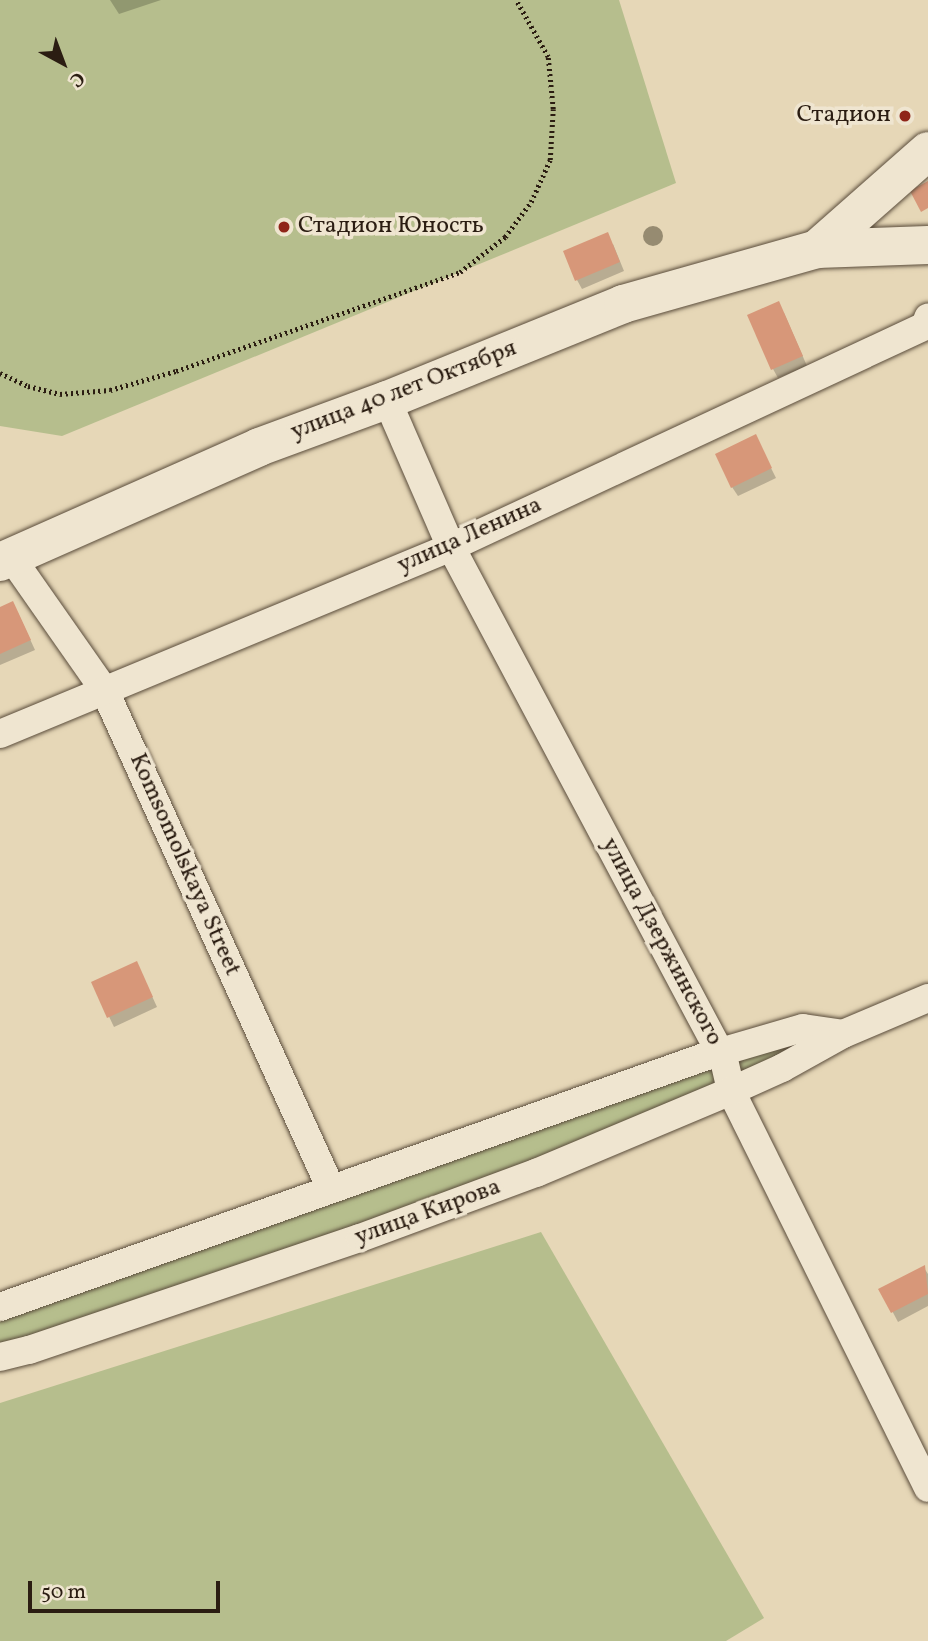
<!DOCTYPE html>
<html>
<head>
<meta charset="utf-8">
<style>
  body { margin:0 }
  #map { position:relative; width:928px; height:1641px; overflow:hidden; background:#e6d7b7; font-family:Vollkorn,serif }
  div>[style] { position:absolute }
  .green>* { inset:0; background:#b6be8d }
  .shadow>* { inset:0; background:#0003 }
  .building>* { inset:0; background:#d79779 }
  .path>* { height:4.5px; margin-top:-2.25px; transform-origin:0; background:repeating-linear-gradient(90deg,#2b1d12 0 2px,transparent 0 5.5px) }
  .roads { filter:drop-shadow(0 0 2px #5a4c3b) drop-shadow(0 0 2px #5a4c3b) }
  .street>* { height:28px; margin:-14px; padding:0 14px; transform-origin:14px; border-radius:14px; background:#efe5d0 }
  .secondary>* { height:38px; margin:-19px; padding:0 19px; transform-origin:19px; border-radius:19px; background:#efe5d0 }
  .trees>* { width:20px; height:20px; margin:-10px; border-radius:50%; background:#968b71 }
  .dots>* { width:19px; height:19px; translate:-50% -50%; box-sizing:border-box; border:4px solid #efe5d0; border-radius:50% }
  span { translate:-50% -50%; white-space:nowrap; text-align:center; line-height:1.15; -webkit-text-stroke:7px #efe5d0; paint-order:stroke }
  .poi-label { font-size:24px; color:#2b1d12 }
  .right { translate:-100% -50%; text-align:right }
  .left { translate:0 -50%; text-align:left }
  .street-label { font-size:24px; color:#2b1d12 }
  .north { position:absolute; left:28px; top:28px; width:70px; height:70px; -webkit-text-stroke:5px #efe5d0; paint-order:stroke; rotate:139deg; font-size:19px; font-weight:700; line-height:28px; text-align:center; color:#2b1d12 }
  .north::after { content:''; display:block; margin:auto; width:24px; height:32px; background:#2b1d12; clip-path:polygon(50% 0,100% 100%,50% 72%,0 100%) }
  .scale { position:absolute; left:28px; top:1581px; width:192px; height:32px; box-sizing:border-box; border:4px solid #2b1d12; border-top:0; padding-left:9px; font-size:21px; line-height:24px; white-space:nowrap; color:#2b1d12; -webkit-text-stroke:5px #efe5d0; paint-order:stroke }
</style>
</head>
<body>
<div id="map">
  <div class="green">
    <div style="clip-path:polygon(0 0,619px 0,676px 183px,62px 436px,0 426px)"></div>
    <div style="clip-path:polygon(819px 1040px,566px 1153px,0 1350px,0 1314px,713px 1060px)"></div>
    <div style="clip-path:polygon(541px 1232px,764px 1618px,726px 1641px,0 1641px,0 1403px)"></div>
  </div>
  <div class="shadow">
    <div style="clip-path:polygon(110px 0,161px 0,119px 14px)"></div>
    <div style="clip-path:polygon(613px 244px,624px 271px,582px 289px,577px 280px)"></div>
    <div style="clip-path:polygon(784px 313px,807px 366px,778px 378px,773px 369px)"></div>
    <div style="clip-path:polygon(760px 446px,776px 478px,738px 496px,732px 487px)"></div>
    <div style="clip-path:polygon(0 609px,18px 613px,35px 650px,0 665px)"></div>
    <div style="clip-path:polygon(141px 972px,157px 1007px,114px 1027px,93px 983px)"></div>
    <div style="clip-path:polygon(924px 1268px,928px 1274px,928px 1306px,898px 1322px,881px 1290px)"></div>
  </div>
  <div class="building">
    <div style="clip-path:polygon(928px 181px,928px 208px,921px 212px,910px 191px)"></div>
    <div style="clip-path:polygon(608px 232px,620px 262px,575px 281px,563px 251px)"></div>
    <div style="clip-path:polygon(779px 301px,803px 356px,771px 370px,747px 315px)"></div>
    <div style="clip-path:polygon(756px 434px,772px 468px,731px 488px,715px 454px)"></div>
    <div style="clip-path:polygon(13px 601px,31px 640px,0 654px,0 607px)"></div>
    <div style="clip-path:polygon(137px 961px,153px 997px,107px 1018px,91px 982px)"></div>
    <div style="clip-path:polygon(925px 1265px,928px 1294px,891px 1313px,878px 1289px)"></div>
  </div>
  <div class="path">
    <div style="left:0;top:373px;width:31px;rotate:25deg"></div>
    <div style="left:28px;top:386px;width:33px;rotate:14deg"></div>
    <div style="left:60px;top:394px;width:50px;rotate:-4.6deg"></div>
    <div style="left:110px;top:390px;width:69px;rotate:-16.1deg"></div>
    <div style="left:176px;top:371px;width:301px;rotate:-19.2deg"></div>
    <div style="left:460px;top:272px;width:57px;rotate:-37.9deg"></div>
    <div style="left:505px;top:237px;width:44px;rotate:-53.4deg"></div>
    <div style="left:531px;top:202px;width:46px;rotate:-65.7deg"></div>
    <div style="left:550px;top:160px;width:51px;rotate:-86.6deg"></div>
    <div style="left:553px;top:109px;width:52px;rotate:-95.5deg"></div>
    <div style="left:548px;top:57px;width:65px;rotate:-119.3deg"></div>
  </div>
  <div class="roads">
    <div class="street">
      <div style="left:387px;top:400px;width:160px;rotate:66.5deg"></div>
      <div style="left:451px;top:547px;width:581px;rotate:61.98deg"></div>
      <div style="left:724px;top:1060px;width:32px;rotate:77deg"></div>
      <div style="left:731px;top:1091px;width:443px;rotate:63.6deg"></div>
      <div style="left:11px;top:557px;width:164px;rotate:55deg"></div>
      <div style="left:105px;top:691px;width:547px;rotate:65.59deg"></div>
      <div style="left:0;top:734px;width:488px;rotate:-22.5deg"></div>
      <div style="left:451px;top:547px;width:523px;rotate:-25deg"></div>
      <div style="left:925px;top:326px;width:9px;rotate:-69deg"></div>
      <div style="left:0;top:1307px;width:750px;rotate:-19.55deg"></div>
      <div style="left:707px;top:1056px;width:100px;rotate:-16.3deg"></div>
      <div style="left:803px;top:1028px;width:40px;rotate:8.5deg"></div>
      <div style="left:0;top:1357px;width:30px;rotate:-14deg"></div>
      <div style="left:29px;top:1350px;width:349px;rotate:-18.7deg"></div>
      <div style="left:360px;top:1238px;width:188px;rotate:-20.3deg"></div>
      <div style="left:536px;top:1173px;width:212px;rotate:-22.8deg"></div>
      <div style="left:731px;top:1091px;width:56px;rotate:-24.3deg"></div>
      <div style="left:782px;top:1068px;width:70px;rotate:-29.1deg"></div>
      <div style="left:843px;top:1034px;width:92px;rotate:-23deg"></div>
    </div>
    <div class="secondary">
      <div style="left:817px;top:249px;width:148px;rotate:-41.4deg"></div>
      <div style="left:0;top:562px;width:283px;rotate:-23.9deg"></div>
      <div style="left:259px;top:447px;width:136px;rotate:-20.2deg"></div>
      <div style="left:387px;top:400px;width:255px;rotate:-22.1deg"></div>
      <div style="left:623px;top:304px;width:202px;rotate:-15.8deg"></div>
      <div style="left:817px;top:249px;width:111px;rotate:-2.1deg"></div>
    </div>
  </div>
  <div class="trees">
    <div style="left:653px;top:236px"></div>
  </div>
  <div class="dots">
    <div style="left:905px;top:116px;background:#8f2418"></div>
    <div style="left:284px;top:227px;background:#8f2418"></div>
  </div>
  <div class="poi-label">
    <span class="right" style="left:891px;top:116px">Стадион</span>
    <span class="left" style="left:298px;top:227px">Стадион Юность</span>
  </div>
  <div class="street-label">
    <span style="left:404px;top:391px;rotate:-21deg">улица 40 лет Октября</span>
    <span style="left:470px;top:536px;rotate:-24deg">улица Ленина</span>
    <span style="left:184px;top:865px;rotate:66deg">Komsomolskaya Street</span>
    <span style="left:661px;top:942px;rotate:62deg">улица Дзержинского</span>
    <span style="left:428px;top:1213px;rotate:-20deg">улица Кирова</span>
  </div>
  <div class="north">С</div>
  <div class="scale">50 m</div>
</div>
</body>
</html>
